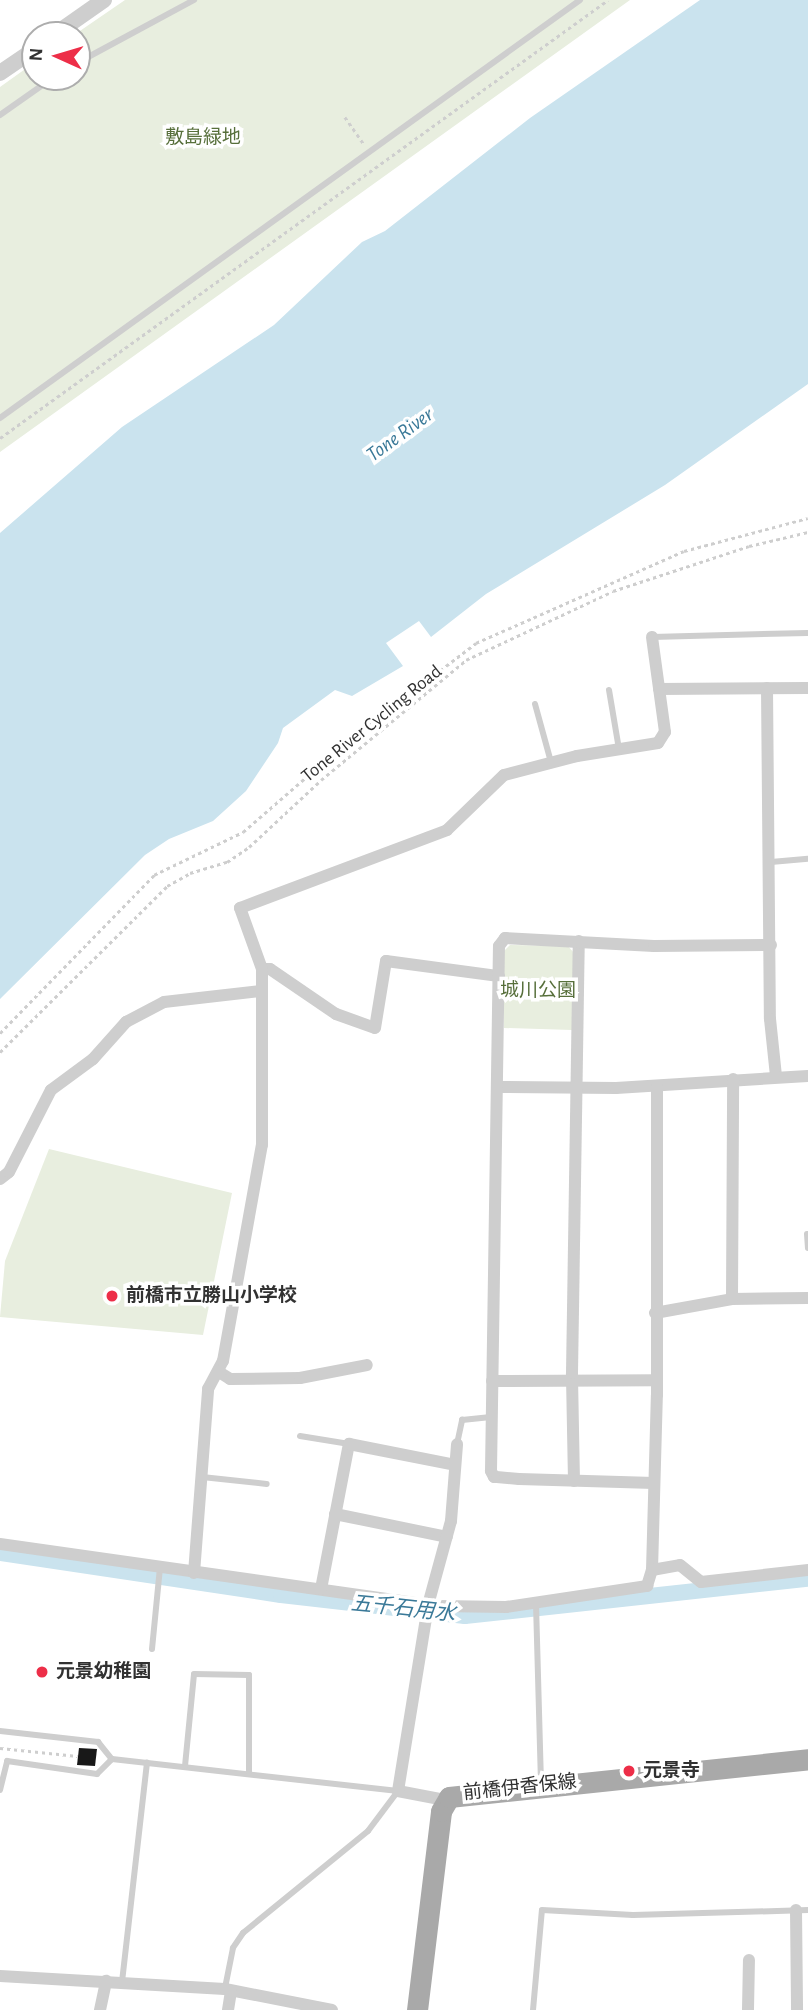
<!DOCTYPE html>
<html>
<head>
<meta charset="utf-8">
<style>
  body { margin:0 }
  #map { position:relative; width:808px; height:2010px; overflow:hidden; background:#fff; font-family:"Alegreya Sans","Noto Sans JP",sans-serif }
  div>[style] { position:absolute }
  .green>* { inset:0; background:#e8eedf }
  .water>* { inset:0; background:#cae3ee }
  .canal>* { height:16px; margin:-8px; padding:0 8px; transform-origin:8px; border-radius:8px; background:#cae3ee }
  .building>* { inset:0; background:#181818 }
  .path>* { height:2.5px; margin-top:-1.25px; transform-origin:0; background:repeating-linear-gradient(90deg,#cecece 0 3.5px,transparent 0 7px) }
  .service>* { height:6px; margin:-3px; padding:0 3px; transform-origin:3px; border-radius:3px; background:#cecece }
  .minor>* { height:12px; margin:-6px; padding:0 6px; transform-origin:6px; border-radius:6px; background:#cecece }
  .tertiary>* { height:16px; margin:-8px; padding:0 8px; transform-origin:8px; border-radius:8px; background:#cecece }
  .primary>* { height:21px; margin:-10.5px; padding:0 10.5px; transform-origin:10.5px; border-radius:10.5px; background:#a9a9a9 }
  .dots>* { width:19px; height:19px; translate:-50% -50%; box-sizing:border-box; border:4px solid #fff; border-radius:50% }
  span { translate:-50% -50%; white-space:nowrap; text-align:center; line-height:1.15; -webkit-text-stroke:7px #fff; paint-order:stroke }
  .park-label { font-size:19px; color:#576f3b }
  .street-label { font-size:19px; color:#313131 }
  .poi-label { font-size:19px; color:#313131; font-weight:700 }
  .left { translate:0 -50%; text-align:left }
  .water-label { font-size:21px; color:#3a7998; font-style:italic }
  .north { position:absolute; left:21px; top:21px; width:70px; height:70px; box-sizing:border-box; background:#fff; border:2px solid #adadad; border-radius:50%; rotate:274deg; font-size:19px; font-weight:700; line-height:28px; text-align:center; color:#313131 }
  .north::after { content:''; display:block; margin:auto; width:24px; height:32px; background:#ed2e48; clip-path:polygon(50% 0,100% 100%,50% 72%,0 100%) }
</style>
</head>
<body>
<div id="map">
  <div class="green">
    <div style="clip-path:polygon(125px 0,630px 0,0 452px,0 87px,35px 62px,35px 77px,77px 77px,74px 35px)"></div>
    <div style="clip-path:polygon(510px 945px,568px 946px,574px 953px,572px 1030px,504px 1028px,504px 951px)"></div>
    <div style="clip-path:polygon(49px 1149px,232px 1193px,203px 1335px,0 1317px,5px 1261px)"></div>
  </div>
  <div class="water">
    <div style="clip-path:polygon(700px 0,808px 0,808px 384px,665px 485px,486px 594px,431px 637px,419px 621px,386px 643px,403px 666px,352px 696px,335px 690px,283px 728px,278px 743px,246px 791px,213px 821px,169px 839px,145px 855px,0 999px,0 533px,122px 427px,274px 325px,362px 242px,385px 231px,530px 118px)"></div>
  </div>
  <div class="canal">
    <div style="left:0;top:1553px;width:284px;rotate:8.5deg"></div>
    <div style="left:281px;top:1595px;width:185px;rotate:6.5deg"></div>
    <div style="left:465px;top:1616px;width:345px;rotate:-6.2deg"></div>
  </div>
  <div class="building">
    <div style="clip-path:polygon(79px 1748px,97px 1749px,95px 1766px,77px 1765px)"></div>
  </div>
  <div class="path">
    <div style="left:345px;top:117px;width:32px;rotate:55deg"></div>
    <div style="left:0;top:438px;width:749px;rotate:-35.77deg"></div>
    <div style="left:0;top:1033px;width:221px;rotate:-45.7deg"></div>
    <div style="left:154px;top:875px;width:99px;rotate:-25.8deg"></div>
    <div style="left:243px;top:832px;width:143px;rotate:-41deg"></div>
    <div style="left:351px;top:738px;width:157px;rotate:-37.2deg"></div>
    <div style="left:476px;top:643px;width:227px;rotate:-23.9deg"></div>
    <div style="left:684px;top:551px;width:128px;rotate:-14.9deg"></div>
    <div style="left:0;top:1052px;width:235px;rotate:-44.8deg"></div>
    <div style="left:167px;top:886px;width:26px;rotate:-29deg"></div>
    <div style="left:190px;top:873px;width:39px;rotate:-17deg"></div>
    <div style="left:227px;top:862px;width:27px;rotate:-34deg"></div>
    <div style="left:249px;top:847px;width:98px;rotate:-42.9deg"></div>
    <div style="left:321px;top:780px;width:188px;rotate:-39.6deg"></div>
    <div style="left:466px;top:660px;width:162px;rotate:-25.1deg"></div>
    <div style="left:613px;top:591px;width:143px;rotate:-18.3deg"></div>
    <div style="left:749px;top:546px;width:61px;rotate:-13.3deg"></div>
    <div style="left:0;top:1748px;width:78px;rotate:5.9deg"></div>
  </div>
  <div class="service">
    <div style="left:77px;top:63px;width:133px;rotate:-28.3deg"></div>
    <div style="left:0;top:115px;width:66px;rotate:-35.1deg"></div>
    <div style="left:0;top:418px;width:715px;rotate:-35.78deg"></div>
    <div style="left:652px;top:637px;width:156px;rotate:-1.5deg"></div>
    <div style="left:609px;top:690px;width:60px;rotate:80.4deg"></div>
    <div style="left:535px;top:704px;width:60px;rotate:74.6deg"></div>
    <div style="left:771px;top:862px;width:37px;rotate:-5deg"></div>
    <div style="left:807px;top:1234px;width:14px;rotate:86deg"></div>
    <div style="left:300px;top:1436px;width:50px;rotate:9.3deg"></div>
    <div style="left:457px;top:1444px;width:25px;rotate:-78deg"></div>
    <div style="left:462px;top:1420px;width:29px;rotate:-6deg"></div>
    <div style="left:202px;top:1477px;width:65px;rotate:6.1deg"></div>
    <div style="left:536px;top:1604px;width:179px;rotate:88.4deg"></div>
    <div style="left:152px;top:1649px;width:81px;rotate:-84.4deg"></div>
    <div style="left:0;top:1731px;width:99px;rotate:6.4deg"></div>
    <div style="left:98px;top:1742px;width:22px;rotate:51deg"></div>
    <div style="left:112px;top:1759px;width:288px;rotate:6.4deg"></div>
    <div style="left:398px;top:1791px;width:50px;rotate:126.9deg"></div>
    <div style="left:368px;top:1831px;width:161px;rotate:140.8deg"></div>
    <div style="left:243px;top:1933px;width:18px;rotate:124deg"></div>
    <div style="left:233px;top:1948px;width:41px;rotate:101.3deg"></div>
    <div style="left:185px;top:1766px;width:92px;rotate:-84.4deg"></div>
    <div style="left:194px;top:1674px;width:55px;rotate:1deg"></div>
    <div style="left:249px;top:1675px;width:98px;rotate:90deg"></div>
    <div style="left:0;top:1790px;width:30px;rotate:-76deg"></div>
    <div style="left:7px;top:1761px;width:91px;rotate:8.2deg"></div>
    <div style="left:97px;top:1774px;width:21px;rotate:-45deg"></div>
    <div style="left:122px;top:1982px;width:221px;rotate:-83.5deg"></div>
    <div style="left:533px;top:2010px;width:100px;rotate:-84.9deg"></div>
    <div style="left:542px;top:1910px;width:91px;rotate:3.1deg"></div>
    <div style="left:633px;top:1915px;width:175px;rotate:-1.6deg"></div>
  </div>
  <div class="minor">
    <div style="left:767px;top:688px;width:331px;rotate:89.5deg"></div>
    <div style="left:770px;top:1019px;width:57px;rotate:84deg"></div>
    <div style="left:659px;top:689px;width:149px;rotate:-0.4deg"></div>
    <div style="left:262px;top:969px;width:8px"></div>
    <div style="left:270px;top:969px;width:80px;rotate:34.3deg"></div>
    <div style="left:336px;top:1014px;width:41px;rotate:19.7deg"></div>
    <div style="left:375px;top:1028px;width:68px;rotate:-80.7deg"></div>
    <div style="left:386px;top:961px;width:114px;rotate:7.6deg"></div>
    <div style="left:499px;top:1087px;width:117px;rotate:0.5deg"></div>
    <div style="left:616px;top:1088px;width:192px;rotate:-3.6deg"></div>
    <div style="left:0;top:1179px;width:11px;rotate:-38deg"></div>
    <div style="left:9px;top:1172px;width:92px;rotate:-62.9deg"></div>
    <div style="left:51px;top:1090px;width:52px;rotate:-36.4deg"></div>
    <div style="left:93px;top:1059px;width:50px;rotate:-48.3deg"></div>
    <div style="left:126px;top:1022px;width:43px;rotate:-27.8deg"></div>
    <div style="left:164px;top:1002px;width:97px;rotate:-6.5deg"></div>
    <div style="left:732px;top:1299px;width:76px;rotate:-0.8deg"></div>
    <div style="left:655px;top:1313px;width:78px;rotate:-10.3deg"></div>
    <div style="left:732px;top:1299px;width:220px;rotate:-89.7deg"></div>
    <div style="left:219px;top:1372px;width:13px;rotate:32deg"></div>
    <div style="left:230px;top:1379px;width:70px;rotate:-0.8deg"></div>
    <div style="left:300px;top:1378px;width:68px;rotate:-11deg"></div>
    <div style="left:492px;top:1381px;width:164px;rotate:-0.3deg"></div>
    <div style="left:574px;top:1481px;width:108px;rotate:-91.1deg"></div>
    <div style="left:572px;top:1373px;width:432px;rotate:-89.1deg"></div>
    <div style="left:654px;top:1483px;width:135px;rotate:-178.3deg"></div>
    <div style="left:519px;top:1479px;width:25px;rotate:-175deg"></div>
    <div style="left:494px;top:1477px;width:7px;rotate:-117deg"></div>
    <div style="left:491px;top:1471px;width:525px;rotate:-89.13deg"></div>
    <div style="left:499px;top:946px;width:10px;rotate:-53deg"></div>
    <div style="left:505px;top:938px;width:149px;rotate:3.1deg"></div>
    <div style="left:654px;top:946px;width:117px;rotate:-0.5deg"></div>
    <div style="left:335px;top:1514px;width:114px;rotate:11.6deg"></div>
    <div style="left:0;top:1544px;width:442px;rotate:8.1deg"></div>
    <div style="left:438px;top:1606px;width:68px;rotate:0.8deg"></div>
    <div style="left:506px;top:1607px;width:143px;rotate:-8.5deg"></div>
    <div style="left:647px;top:1586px;width:17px;rotate:-73deg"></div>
    <div style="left:652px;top:1570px;width:175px;rotate:-88.4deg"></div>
    <div style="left:657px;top:1395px;width:308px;rotate:-90deg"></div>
    <div style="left:652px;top:1570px;width:28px;rotate:-10deg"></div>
    <div style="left:680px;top:1565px;width:27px;rotate:39deg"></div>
    <div style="left:701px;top:1582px;width:108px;rotate:-6.4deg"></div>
    <div style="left:194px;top:1573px;width:185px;rotate:-85.6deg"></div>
    <div style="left:208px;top:1389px;width:32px;rotate:-62deg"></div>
    <div style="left:223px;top:1361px;width:219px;rotate:-79.8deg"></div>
    <div style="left:262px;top:1145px;width:176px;rotate:-90deg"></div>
    <div style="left:262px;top:969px;width:65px;rotate:-109.8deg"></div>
    <div style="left:240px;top:908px;width:221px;rotate:-20.6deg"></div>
    <div style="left:447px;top:830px;width:79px;rotate:-44deg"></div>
    <div style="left:504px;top:775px;width:75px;rotate:-14.6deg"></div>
    <div style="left:577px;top:756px;width:82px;rotate:-9.1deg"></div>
    <div style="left:658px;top:743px;width:13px;rotate:-58deg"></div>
    <div style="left:665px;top:732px;width:96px;rotate:-97.8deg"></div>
    <div style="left:321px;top:1589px;width:148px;rotate:-79.1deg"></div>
    <div style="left:349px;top:1444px;width:108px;rotate:11.2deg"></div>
    <div style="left:445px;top:1800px;width:48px;rotate:-169.2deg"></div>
    <div style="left:398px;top:1791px;width:188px;rotate:-80.8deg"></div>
    <div style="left:428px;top:1605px;width:87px;rotate:-74.7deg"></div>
    <div style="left:451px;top:1521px;width:77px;rotate:-85.5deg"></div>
    <div style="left:796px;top:1910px;width:100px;rotate:89.4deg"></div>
    <div style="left:0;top:1976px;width:225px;rotate:3.3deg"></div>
    <div style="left:225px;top:1989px;width:109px;rotate:11.1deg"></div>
    <div style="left:100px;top:2010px;width:30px;rotate:-78deg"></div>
    <div style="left:228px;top:2010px;width:19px;rotate:-81deg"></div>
    <div style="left:748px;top:2010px;width:50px;rotate:-88.9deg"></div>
  </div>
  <div class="tertiary">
    <div style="left:54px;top:35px;width:61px;rotate:-35deg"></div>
    <div style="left:0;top:73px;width:42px;rotate:-34.4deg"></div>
  </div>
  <div class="primary">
    <div style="left:417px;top:2010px;width:200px;rotate:-83.1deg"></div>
    <div style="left:441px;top:1811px;width:16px;rotate:-60deg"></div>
    <div style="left:449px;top:1797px;width:361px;rotate:-6deg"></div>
  </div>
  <div class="dots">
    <div style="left:112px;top:1296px;background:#ed2e48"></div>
    <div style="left:42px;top:1672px;background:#ed2e48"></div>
    <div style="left:629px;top:1771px;background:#ed2e48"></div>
  </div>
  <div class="park-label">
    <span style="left:203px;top:138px">敷島緑地</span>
    <span style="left:538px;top:991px">城川公園</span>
  </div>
  <div class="street-label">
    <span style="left:372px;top:724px;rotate:-39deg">Tone River Cycling Road</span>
    <span style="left:520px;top:1788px;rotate:-6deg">前橋伊香保線</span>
  </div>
  <div class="poi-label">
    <span class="left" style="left:126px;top:1296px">前橋市立勝山小学校</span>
    <span class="left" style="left:56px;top:1672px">元景幼稚園</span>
    <span class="left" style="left:643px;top:1771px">元景寺</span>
  </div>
  <div class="water-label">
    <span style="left:400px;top:435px;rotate:-36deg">Tone River</span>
    <span style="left:403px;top:1609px;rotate:6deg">五千石用水</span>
  </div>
  <div class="north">N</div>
</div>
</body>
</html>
